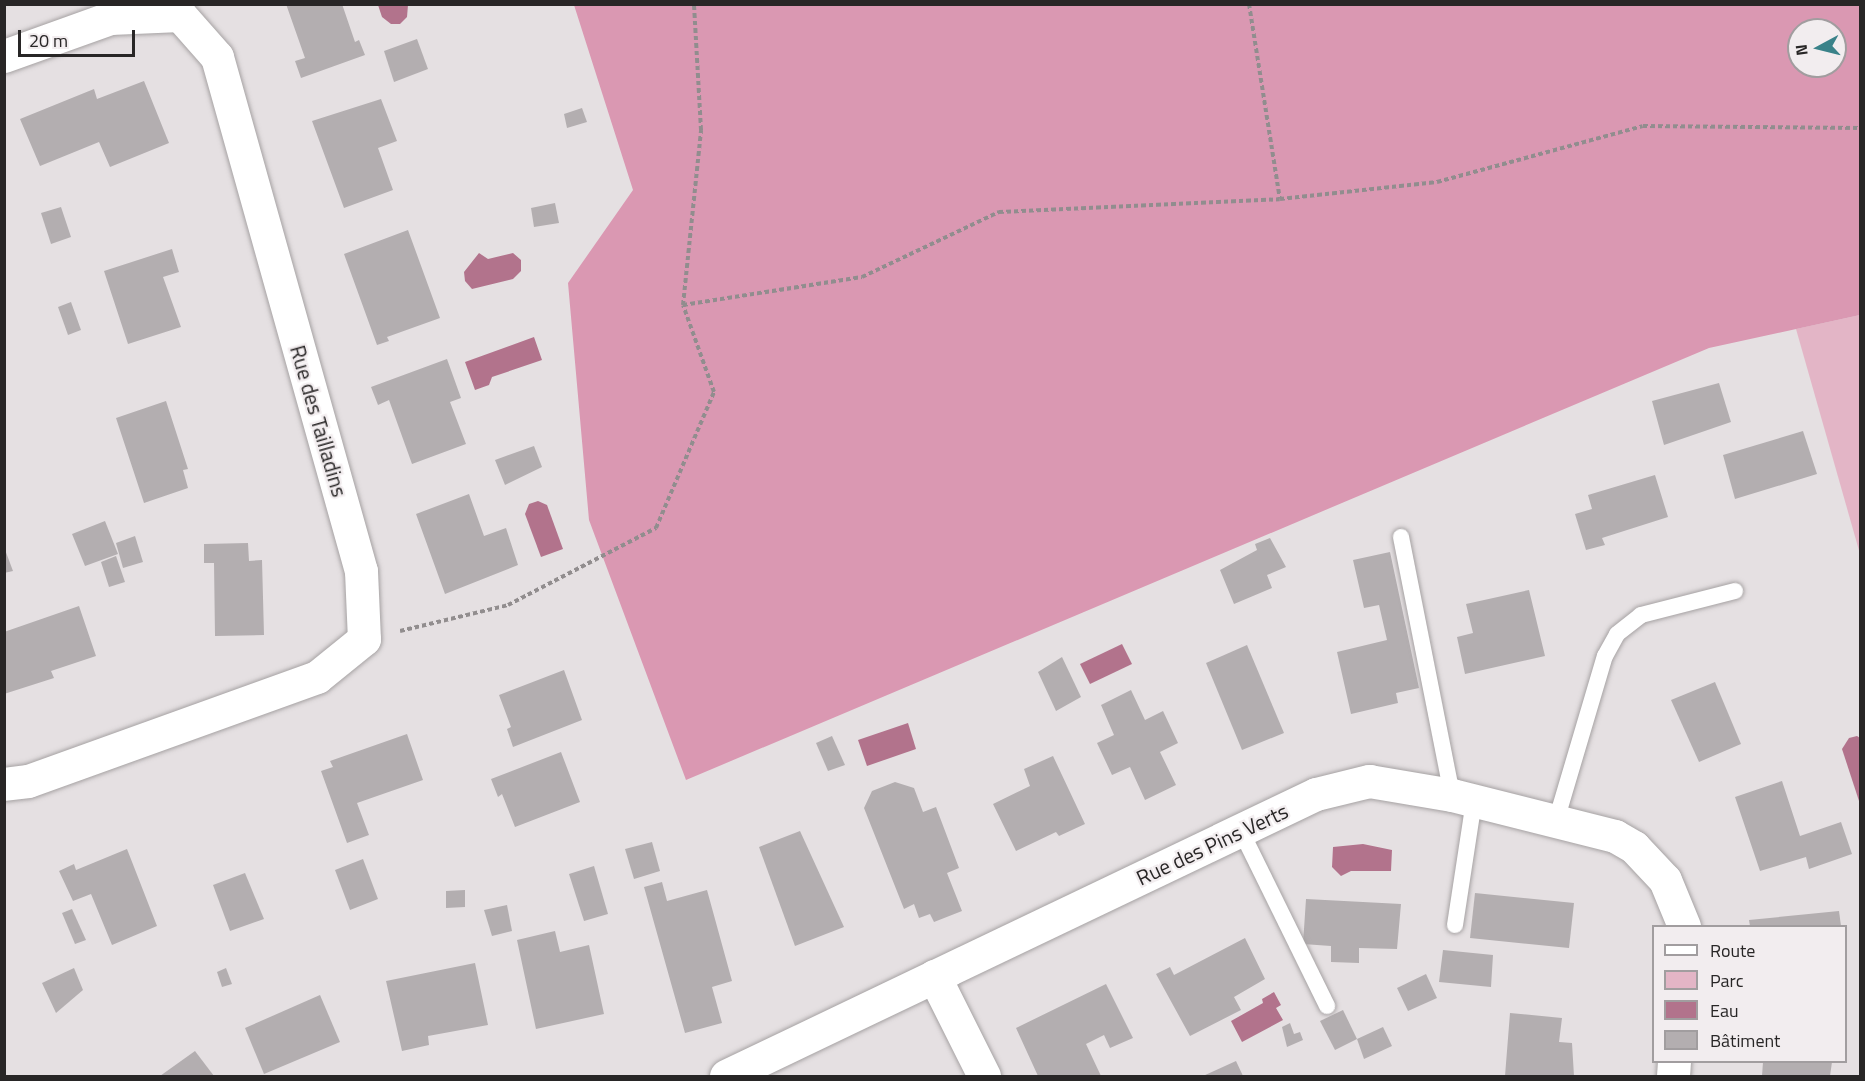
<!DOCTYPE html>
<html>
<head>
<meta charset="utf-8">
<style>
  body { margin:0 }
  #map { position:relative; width:1865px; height:1081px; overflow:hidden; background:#e5e0e2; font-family:"Titillium Web",sans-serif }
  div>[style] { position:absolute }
  .green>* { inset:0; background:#e3b5c6 }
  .forest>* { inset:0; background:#da98b2 }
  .water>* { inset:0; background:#b2738c }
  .building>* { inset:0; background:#b3aeb0 }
  .path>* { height:4px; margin-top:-2px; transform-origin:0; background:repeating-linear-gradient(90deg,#918d8e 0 4.5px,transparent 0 7.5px) }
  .roads { filter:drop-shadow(0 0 2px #a6a2a3) drop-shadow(0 0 2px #a6a2a3) }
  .service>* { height:16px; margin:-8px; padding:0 8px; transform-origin:8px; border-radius:8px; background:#fff }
  .minor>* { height:33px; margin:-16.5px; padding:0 16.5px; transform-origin:16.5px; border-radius:16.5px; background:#fff }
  span { translate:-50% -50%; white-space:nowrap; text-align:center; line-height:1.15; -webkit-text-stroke:4.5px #f2edef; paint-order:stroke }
  .street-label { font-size:21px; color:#282626 }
  .frame { position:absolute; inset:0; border:6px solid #282626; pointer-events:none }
  .legend { position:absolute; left:1652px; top:925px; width:195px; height:138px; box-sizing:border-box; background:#f2edef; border:2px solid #a19d9f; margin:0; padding:8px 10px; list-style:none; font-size:18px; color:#282626 }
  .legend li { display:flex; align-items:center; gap:12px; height:30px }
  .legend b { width:30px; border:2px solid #a19d9f }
  .north { position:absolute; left:1787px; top:18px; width:60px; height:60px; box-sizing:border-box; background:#f2edef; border:2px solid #a19d9f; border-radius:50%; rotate:263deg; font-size:16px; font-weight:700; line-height:24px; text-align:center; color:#282626 }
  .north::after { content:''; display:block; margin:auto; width:21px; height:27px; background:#3a8289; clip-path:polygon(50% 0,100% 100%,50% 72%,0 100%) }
  .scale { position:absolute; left:18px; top:30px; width:117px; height:27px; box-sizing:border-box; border:3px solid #282626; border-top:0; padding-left:8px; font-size:18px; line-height:21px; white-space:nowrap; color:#282626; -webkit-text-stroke:4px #f2edef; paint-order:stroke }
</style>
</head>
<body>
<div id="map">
  <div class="green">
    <div style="clip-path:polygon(1860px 315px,1860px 554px,1796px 329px)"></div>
  </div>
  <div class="forest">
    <div style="clip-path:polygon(evenodd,574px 5px,1860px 5px,1860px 315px,1709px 348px,686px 780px,589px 520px,568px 283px,633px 190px,574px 5px,1799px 30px,1835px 30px,1835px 66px,1799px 66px,1799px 30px)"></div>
  </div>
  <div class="water">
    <div style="clip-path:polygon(378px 5px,408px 5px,407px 17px,400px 24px,391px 24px,382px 17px)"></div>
    <div style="clip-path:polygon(479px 253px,488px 259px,513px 253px,521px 260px,521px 271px,513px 279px,472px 289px,465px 281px,464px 272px)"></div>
    <div style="clip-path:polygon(534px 337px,542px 360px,492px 377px,489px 385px,475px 390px,465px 362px)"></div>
    <div style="clip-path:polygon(538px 501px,547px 505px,563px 549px,541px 557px,525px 514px,529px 504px)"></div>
    <div style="clip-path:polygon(1122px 644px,1132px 664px,1090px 684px,1080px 664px)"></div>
    <div style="clip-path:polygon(908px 723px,916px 749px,867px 766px,858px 740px)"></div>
    <div style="clip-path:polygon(1857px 736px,1860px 738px,1860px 804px,1842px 749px,1849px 738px)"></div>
    <div style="clip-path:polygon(1363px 844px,1392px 850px,1391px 871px,1351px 871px,1341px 876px,1332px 867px,1333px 847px)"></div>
    <div style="clip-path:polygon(1274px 992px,1281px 1005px,1276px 1008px,1283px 1020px,1242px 1042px,1231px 1021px,1263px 1003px,1262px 999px)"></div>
  </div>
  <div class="building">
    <div style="clip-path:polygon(286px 4px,342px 4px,355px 42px,359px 40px,365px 55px,301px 78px,295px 61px,305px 58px)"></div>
    <div style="clip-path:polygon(417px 39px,428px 69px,394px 82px,384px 51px)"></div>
    <div style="clip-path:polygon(144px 81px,169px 143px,110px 167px,99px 142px,40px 166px,20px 119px,94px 89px,97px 99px)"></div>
    <div style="clip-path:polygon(381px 99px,397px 141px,378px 148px,393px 190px,344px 208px,312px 121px)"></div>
    <div style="clip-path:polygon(582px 108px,587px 122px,567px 128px,564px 114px)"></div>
    <div style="clip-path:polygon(555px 203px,559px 223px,534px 227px,531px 208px)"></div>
    <div style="clip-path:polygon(61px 207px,71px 237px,51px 244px,41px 213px)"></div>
    <div style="clip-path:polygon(408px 230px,440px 318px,387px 337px,389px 341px,377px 345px,344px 254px)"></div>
    <div style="clip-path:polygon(172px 249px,179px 272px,163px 277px,181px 327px,128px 344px,104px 271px)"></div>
    <div style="clip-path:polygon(71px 302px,81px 330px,68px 335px,58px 307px)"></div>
    <div style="clip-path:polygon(447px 359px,461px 398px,450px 402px,466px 444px,412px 464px,389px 400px,378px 405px,371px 387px)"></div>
    <div style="clip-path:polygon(1719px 383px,1731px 422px,1664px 445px,1652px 401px)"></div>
    <div style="clip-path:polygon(166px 401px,188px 469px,183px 470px,188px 488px,144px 503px,116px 418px)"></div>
    <div style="clip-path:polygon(1803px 431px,1817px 474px,1735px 499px,1723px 455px)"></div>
    <div style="clip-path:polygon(534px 446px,542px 467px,505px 485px,495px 460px)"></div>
    <div style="clip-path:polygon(1655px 475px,1668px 517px,1602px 538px,1605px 545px,1586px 550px,1575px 514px,1592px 509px,1588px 495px)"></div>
    <div style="clip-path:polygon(469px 494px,484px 536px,506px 528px,518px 565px,445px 594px,416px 514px)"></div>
    <div style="clip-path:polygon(105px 521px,118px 554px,85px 566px,72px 534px)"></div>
    <div style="clip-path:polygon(135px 536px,143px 562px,123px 568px,116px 543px)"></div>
    <div style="clip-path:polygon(1270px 538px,1286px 567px,1267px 575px,1272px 588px,1234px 604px,1220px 570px,1257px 550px,1255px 544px)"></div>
    <div style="clip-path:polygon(248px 543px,249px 561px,262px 560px,264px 635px,215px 636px,214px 563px,204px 563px,204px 544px)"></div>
    <div style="clip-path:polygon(4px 547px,13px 571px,4px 573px)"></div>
    <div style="clip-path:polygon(1390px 552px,1419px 688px,1396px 693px,1398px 703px,1351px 714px,1337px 652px,1387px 640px,1379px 605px,1364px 608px,1353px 560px)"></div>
    <div style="clip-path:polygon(116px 556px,125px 582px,109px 587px,101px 562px)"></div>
    <div style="clip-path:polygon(1529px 590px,1545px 656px,1465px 674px,1457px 637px,1473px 633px,1466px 604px)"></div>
    <div style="clip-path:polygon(79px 606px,96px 656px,51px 671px,54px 678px,4px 694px,4px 632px)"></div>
    <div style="clip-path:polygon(1247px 645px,1284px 733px,1242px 750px,1206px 663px)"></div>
    <div style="clip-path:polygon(1062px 657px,1081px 697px,1056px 711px,1038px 672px)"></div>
    <div style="clip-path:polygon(564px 670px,582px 720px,513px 747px,507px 729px,511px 727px,499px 695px)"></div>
    <div style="clip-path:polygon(1715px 682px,1741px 744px,1699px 762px,1671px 700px)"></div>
    <div style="clip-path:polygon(1131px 690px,1145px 720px,1163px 711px,1178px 743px,1160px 752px,1176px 785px,1145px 800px,1130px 767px,1112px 775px,1097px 743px,1114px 735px,1101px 705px)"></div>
    <div style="clip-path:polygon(407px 734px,423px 780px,357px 803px,369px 835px,347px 843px,321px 771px,333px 767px,330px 761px)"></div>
    <div style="clip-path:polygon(832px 736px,845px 765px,828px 771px,816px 743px)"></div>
    <div style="clip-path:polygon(561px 752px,580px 802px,515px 827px,502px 794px,498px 797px,491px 779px)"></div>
    <div style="clip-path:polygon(1053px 756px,1085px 824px,1059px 836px,1056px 832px,1016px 851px,993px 804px,1030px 786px,1024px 769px)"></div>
    <div style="clip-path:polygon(1782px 781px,1800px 836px,1841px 822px,1852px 854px,1809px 869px,1806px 857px,1760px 871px,1735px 797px)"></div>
    <div style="clip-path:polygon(895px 782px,914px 788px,923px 812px,936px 807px,959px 868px,947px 873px,962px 911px,934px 922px,930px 914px,919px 918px,914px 904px,904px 909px,864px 808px,872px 791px)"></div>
    <div style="clip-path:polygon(800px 831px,844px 927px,795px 946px,759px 847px)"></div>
    <div style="clip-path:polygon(652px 842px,660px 871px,634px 879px,625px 849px)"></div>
    <div style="clip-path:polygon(127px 849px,157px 926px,112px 945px,91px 894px,73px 901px,59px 871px,74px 864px,76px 870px)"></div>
    <div style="clip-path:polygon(363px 859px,378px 899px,350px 910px,335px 870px)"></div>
    <div style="clip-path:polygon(594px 866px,608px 914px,584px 921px,569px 874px)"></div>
    <div style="clip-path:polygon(245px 873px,264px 919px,230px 931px,213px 885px)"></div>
    <div style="clip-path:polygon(662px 882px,667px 901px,707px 890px,732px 981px,712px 987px,722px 1023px,685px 1033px,644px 887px)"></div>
    <div style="clip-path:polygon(465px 890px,465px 907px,446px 908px,446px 891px)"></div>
    <div style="clip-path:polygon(1475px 893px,1574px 903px,1569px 948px,1470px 938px)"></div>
    <div style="clip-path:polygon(1306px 899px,1401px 904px,1397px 949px,1359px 948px,1359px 963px,1331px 962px,1331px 946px,1303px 944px)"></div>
    <div style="clip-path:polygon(507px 905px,512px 931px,492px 936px,484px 910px)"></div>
    <div style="clip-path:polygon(72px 909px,86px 940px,75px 944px,62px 913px)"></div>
    <div style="clip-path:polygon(1839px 911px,1841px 926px,1750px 926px,1749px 920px)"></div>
    <div style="clip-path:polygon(555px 931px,560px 952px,589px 945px,604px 1014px,536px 1029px,517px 940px)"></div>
    <div style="clip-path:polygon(1245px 938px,1265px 979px,1234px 997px,1241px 1010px,1190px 1036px,1156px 974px,1170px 967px,1174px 975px)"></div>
    <div style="clip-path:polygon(1443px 950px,1493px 955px,1491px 987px,1439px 982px)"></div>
    <div style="clip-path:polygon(475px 963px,488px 1025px,428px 1036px,429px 1045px,402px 1051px,386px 981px)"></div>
    <div style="clip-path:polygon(74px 968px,83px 990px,56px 1013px,42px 983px)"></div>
    <div style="clip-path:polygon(226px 968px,232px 984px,222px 987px,217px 972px)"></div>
    <div style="clip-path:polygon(1426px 974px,1437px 998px,1408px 1011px,1397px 988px)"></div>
    <div style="clip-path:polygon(1106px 984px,1133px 1038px,1110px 1048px,1104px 1035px,1086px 1044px,1101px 1076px,1038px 1076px,1016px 1028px)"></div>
    <div style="clip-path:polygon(320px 995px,340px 1042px,264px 1074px,245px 1028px)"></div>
    <div style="clip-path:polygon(1343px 1010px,1357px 1039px,1335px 1050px,1320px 1021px)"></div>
    <div style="clip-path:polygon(1510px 1013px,1562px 1018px,1559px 1042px,1572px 1043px,1574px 1076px,1505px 1076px)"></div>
    <div style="clip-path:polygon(1290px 1023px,1294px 1034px,1300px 1032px,1303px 1040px,1287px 1047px,1282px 1027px)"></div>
    <div style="clip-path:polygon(1383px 1027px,1392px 1046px,1364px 1059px,1357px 1039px)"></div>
    <div style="clip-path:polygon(195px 1051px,214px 1076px,160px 1076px)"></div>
    <div style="clip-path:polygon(1236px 1061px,1243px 1076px,1203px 1076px)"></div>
    <div style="clip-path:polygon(1763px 1062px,1832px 1062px,1830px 1076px,1762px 1076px)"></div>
  </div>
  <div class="path">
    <div style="left:1249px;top:4px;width:197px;rotate:81deg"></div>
    <div style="left:683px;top:305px;width:176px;rotate:-84.1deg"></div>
    <div style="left:701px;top:130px;width:126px;rotate:-93.2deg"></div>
    <div style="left:400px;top:631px;width:111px;rotate:-13.5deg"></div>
    <div style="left:508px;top:605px;width:167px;rotate:-27.5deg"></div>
    <div style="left:656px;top:528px;width:148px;rotate:-66.9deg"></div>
    <div style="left:714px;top:392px;width:92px;rotate:-109.6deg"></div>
    <div style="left:683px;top:305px;width:181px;rotate:-8.9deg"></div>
    <div style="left:862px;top:277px;width:152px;rotate:-25.4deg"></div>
    <div style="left:999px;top:212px;width:281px;rotate:-2.6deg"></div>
    <div style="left:1280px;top:199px;width:158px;rotate:-6.2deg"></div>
    <div style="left:1437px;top:182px;width:213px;rotate:-15.2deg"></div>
    <div style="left:1643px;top:126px;width:217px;rotate:0.5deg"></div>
  </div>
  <div class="roads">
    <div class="service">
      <div style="left:1401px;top:537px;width:263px;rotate:78.8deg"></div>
      <div style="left:1556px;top:821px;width:172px;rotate:-73.5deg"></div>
      <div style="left:1605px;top:656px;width:25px;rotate:-61deg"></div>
      <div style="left:1617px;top:634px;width:31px;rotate:-38deg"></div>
      <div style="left:1641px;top:615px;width:97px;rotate:-14.3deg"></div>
      <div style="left:1241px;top:831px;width:195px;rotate:63.8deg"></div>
      <div style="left:1455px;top:925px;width:125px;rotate:-81.3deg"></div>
    </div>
    <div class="minor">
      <div style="left:4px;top:56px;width:113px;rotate:-19.7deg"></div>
      <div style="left:110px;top:18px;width:70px;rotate:-2.5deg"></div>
      <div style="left:180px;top:15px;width:56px;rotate:48.6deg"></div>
      <div style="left:217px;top:57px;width:534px;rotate:74.35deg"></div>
      <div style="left:361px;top:571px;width:68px;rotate:87.5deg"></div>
      <div style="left:364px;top:639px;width:60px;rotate:141deg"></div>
      <div style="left:317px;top:677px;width:307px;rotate:160.2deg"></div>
      <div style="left:28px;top:781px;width:24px;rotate:173deg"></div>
      <div style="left:934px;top:976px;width:112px;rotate:63.4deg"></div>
      <div style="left:726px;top:1076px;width:654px;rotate:-25.55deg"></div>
      <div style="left:1316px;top:794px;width:55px;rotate:-13.8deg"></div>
      <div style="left:1369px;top:781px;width:84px;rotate:9.6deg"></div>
      <div style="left:1452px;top:795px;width:168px;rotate:14.1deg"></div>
      <div style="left:1615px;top:836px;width:22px;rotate:30deg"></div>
      <div style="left:1634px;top:847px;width:45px;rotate:46.8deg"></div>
      <div style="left:1665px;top:880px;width:50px;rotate:67.6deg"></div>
      <div style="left:1673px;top:1076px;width:14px;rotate:-86deg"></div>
    </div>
  </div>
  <div class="street-label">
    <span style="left:319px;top:421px;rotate:74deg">Rue des Tailladins</span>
    <span style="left:1212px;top:844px;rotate:-25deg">Rue des Pins Verts</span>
  </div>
  <div class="frame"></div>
  <ul class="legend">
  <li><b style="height:8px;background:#fff"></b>Route</li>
  <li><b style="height:16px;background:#e3b5c6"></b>Parc</li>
  <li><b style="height:16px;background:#b2738c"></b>Eau</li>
  <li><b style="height:16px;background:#b3aeb0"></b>Bâtiment</li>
  </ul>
  <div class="north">N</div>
  <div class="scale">20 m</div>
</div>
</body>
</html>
